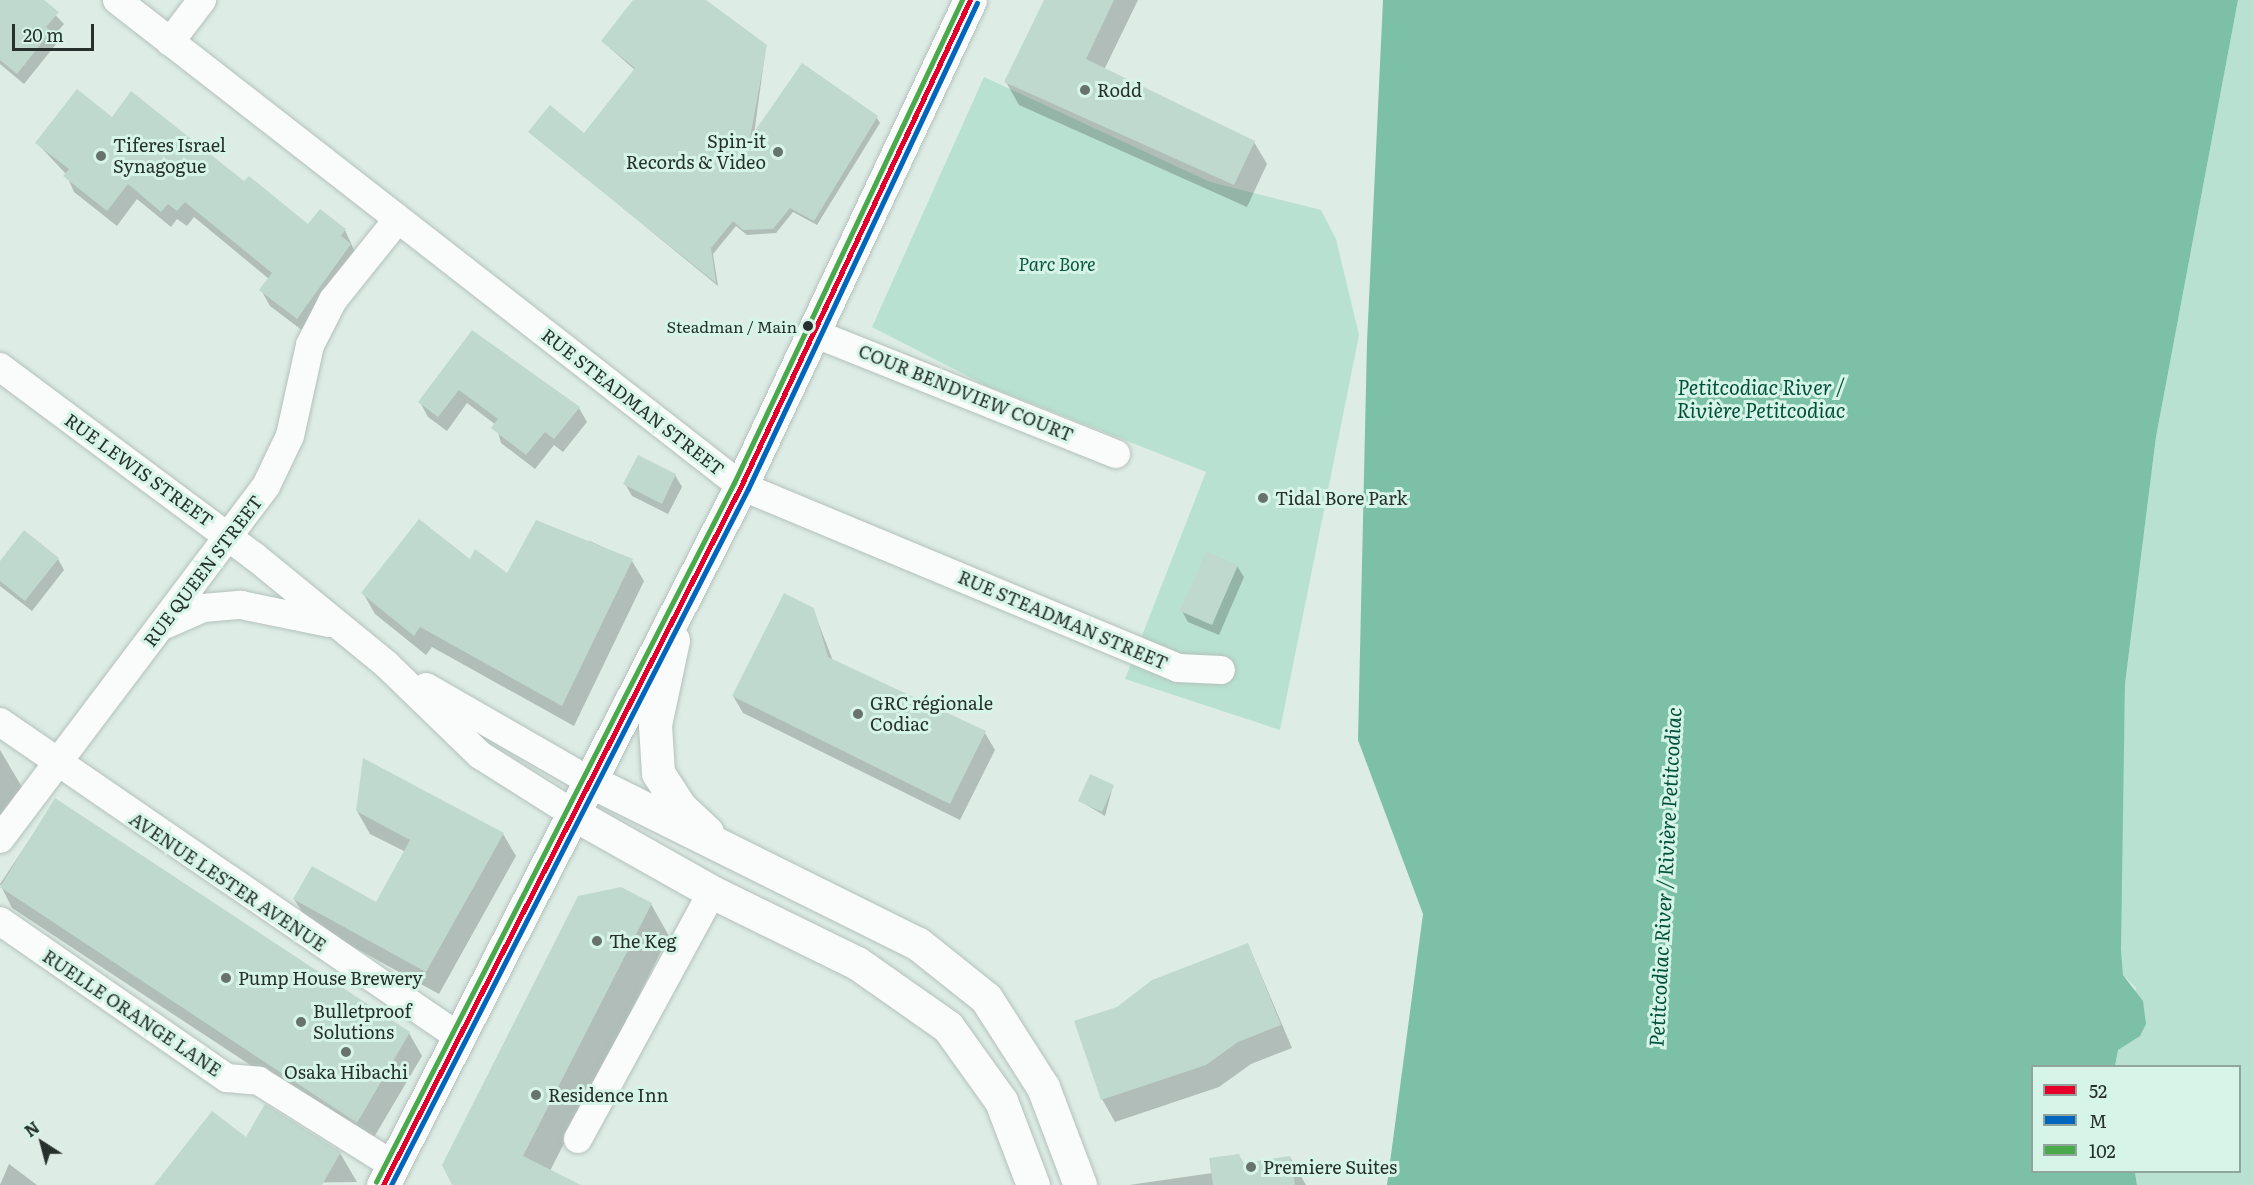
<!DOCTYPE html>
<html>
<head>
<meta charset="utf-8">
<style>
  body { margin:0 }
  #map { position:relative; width:2253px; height:1185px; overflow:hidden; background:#ddede6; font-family:Literata,serif }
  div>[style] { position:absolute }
  .green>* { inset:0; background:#b8e1d1 }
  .water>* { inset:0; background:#7cc0a8 }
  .shadow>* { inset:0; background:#0003 }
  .building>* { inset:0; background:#c0d9cf }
  .roads { filter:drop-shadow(0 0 2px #b4c1bc) drop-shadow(0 0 2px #b4c1bc) }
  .minor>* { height:28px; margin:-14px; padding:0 14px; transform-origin:14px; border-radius:14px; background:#fafcfb }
  .major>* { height:33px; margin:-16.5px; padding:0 16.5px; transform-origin:16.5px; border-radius:16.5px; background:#fafcfb }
  .bus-1>* { height:4.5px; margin:-2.25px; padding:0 2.25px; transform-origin:2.25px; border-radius:2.25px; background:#e4002b }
  .bus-2>* { height:4.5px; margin:-2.25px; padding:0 2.25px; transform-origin:2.25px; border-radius:2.25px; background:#0065bd }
  .bus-3>* { height:4.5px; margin:-2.25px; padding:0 2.25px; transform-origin:2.25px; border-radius:2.25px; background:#4aaa4b }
  .dots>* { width:16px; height:16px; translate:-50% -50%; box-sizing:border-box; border:3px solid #d6f4e7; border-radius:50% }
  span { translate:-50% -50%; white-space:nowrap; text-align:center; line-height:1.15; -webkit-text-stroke:6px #d6f4e7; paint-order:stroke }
  .bus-label { font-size:16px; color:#26312d }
  .right { translate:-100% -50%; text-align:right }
  .poi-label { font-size:18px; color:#26312d }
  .left { translate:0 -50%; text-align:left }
  .park-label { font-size:18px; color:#095540; font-style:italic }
  .street-label { font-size:18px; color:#26312d }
  .water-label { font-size:20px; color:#004f3a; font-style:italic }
  .legend { position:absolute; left:2031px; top:1065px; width:210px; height:108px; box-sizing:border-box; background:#d6f4e7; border:2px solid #90a69d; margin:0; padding:8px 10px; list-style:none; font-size:18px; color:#26312d }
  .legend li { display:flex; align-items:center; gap:12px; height:30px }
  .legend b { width:30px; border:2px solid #90a69d }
  .north { position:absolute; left:12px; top:1113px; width:60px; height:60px; -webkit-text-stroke:4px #d6f4e7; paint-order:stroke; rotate:324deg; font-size:16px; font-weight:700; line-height:24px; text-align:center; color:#26312d }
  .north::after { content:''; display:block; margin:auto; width:21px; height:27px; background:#26312d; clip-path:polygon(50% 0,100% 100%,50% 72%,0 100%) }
  .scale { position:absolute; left:12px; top:24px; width:82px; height:27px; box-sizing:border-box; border:3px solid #26312d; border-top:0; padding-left:8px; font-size:18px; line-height:21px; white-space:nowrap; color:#26312d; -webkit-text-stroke:4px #d6f4e7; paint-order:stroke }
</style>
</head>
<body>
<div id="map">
  <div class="green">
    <div style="clip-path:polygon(2238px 0,2253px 0,2253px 1185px,2137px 1185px,2135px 1172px,2240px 1172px,2240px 1066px,2115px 1066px,2118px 1050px,2128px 1043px,2136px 988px,2123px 975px,2120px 930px,2125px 684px,2156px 437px)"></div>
    <div style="clip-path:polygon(984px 77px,1210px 182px,1321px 210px,1336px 239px,1359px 335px,1280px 730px,1125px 679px,1206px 472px,985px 385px,872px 327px)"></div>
  </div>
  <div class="water">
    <div style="clip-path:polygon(1383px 0,2238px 0,2156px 437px,2125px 684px,2121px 948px,2123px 975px,2143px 1001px,2146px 1024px,2140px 1036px,2118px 1050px,2115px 1066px,2032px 1066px,2032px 1172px,2135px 1172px,2137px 1185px,1387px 1185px,1423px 914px,1358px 740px,1367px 342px)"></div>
  </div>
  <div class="shadow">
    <div style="clip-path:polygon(0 0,41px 0,64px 24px,53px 37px,57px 43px,24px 84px,0 64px)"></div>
    <div style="clip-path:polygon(635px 0,704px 0,766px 46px,754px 135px,877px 118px,880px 123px,817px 225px,793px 212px,776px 233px,747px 235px,736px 226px,713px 254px,718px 286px,530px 132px,584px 135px,635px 70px,603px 42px)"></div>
    <div style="clip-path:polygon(1046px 0,1138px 0,1104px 70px,1254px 142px,1267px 164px,1247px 207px,1019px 105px,1006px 82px)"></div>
    <div style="clip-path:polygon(112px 119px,245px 183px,308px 226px,345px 230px,359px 261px,307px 334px,270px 306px,261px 290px,269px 279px,194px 217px,187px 226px,177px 219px,171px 227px,137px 199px,117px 226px,74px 192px,66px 174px,37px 143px)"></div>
    <div style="clip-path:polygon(472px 332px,579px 408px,587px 422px,563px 452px,554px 445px,535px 469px,501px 443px,496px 425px,467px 403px,447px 431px,428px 417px,420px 402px)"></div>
    <div style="clip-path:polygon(639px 457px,675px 475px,682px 487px,668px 514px,632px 496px,625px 484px)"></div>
    <div style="clip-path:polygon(590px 541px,632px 561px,644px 581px,574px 726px,432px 647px,426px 655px,375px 614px,363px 593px,471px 561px,508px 575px)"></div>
    <div style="clip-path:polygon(58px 559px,64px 570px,32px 611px,0 586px,0 563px)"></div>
    <div style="clip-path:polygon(1237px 566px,1244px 577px,1219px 635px,1188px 622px,1182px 611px)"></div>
    <div style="clip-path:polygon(813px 609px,833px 661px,985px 733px,995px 750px,960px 820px,743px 713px,733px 696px)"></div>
    <div style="clip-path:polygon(0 750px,25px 792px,0 825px)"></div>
    <div style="clip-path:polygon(1113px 786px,1105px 816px,1080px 801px)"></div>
    <div style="clip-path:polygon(56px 800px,409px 1033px,422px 1056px,370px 1144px,12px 908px,0 884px)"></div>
    <div style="clip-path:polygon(357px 811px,503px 834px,516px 856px,439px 994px,308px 922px,294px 899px,377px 904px,406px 852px,370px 834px)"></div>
    <div style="clip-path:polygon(651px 904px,669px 936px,550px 1171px,578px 1185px,454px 1185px)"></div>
    <div style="clip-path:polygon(1248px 944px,1292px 1048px,1251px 1064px,1219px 1087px,1115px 1122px,1102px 1099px,1118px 1008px)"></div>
    <div style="clip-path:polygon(247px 1139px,340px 1153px,357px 1182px,156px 1185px)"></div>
    <div style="clip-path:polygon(1239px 1155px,1244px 1164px,1290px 1157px,1306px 1185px,1129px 1185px,1212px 1173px)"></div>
    <div style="clip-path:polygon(9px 1164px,37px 1185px,0 1185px)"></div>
  </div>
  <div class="building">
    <div style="clip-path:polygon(0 0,44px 0,59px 12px,46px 27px,51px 31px,17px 74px,0 60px)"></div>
    <div style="clip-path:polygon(633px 0,706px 0,767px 45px,750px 138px,802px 63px,878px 116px,814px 221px,790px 208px,773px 229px,743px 230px,733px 221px,711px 248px,716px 283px,528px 132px,550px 105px,584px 133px,635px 68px,601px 41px)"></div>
    <div style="clip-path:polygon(1044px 0,1114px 0,1086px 59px,1255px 141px,1234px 185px,1004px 82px)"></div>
    <div style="clip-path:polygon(77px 89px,112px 117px,131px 91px,244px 181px,249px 176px,308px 224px,320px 209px,346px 229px,341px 236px,351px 244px,297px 319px,259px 290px,272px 273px,185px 202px,177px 211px,168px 204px,161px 212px,128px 184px,107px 211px,63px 176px,69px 169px,35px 143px)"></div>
    <div style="clip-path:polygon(472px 330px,580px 407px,554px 439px,545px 432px,526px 455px,491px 428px,498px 419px,459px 390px,438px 417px,418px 402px)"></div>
    <div style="clip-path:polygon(638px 455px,676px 474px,662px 504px,623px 484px)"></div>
    <div style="clip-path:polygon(419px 519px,470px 559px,475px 549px,507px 573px,536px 520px,633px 559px,562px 706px,420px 627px,414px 636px,361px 593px)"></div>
    <div style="clip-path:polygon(24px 530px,59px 558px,25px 601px,0 581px,0 561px)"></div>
    <div style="clip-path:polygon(1206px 551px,1238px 565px,1212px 625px,1180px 611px)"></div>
    <div style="clip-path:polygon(784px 593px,814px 608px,828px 657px,986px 731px,950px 804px,732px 696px)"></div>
    <div style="clip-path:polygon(363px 758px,504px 833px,426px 972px,293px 899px,312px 866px,376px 902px,410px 840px,356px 811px)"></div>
    <div style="clip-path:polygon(1090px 774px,1114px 785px,1102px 812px,1078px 801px)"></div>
    <div style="clip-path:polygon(55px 798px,410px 1032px,357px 1123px,0 887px)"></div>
    <div style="clip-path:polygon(621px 887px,652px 903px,523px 1156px,581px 1185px,452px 1185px,442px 1165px,578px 896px)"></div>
    <div style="clip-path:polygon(1248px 943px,1281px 1025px,1238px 1042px,1206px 1065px,1101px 1100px,1074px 1021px,1117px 1007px,1152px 980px)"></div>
    <div style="clip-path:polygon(265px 1104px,341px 1152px,322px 1185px,154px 1185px,212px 1111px,246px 1137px)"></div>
    <div style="clip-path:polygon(1239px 1154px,1243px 1163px,1290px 1156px,1295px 1185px,1213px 1185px,1209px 1158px)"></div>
  </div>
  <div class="roads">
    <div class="minor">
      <div style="left:117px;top:0;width:791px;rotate:37.91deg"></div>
      <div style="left:741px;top:486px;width:473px;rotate:22.6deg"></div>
      <div style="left:1178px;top:668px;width:43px;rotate:2.7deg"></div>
      <div style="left:170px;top:42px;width:53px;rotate:-52.7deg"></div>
      <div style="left:816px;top:334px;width:323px;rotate:21.8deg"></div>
      <div style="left:0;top:367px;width:317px;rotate:36.7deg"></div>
      <div style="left:254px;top:556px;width:172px;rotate:39.3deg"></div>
      <div style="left:387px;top:665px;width:129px;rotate:44.1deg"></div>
      <div style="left:480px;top:755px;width:109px;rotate:32.2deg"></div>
      <div style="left:167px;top:624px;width:39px;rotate:-24deg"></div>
      <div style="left:203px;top:608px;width:38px;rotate:-5deg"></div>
      <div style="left:241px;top:605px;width:90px;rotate:11.6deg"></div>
      <div style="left:426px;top:687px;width:187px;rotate:29.9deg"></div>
      <div style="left:0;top:722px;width:557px;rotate:34.46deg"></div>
      <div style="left:0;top:839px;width:442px;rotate:-53deg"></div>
      <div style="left:266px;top:486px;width:55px;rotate:-64.4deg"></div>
      <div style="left:290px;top:436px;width:93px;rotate:-77.6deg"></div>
      <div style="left:310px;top:345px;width:51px;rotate:-62.9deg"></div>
      <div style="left:333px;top:300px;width:104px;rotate:-51.3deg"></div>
      <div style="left:0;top:921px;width:276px;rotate:34.7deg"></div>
      <div style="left:227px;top:1078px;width:32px;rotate:5deg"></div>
      <div style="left:259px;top:1081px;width:158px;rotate:32.1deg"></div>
      <div style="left:578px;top:1139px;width:281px;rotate:-61.5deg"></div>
    </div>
    <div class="major">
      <div style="left:673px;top:640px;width:87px;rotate:102deg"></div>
      <div style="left:655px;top:725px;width:48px;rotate:86.4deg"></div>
      <div style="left:658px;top:773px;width:40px;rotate:57.1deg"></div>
      <div style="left:680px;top:807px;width:37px;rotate:43deg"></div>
      <div style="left:588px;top:780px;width:367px;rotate:26.4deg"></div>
      <div style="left:917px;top:943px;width:88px;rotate:38.6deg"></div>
      <div style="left:986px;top:998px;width:106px;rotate:57.4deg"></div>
      <div style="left:1043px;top:1087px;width:105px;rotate:69.3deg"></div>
      <div style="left:572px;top:813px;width:161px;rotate:29.4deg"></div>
      <div style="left:712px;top:892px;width:161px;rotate:26.1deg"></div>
      <div style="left:857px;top:963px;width:111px;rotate:35.1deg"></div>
      <div style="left:948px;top:1027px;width:91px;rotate:54.4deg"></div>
      <div style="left:1001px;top:1101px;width:90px;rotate:69.1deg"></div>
      <div style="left:383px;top:1185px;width:785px;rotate:-62.88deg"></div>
      <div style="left:741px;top:486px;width:537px;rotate:-64.77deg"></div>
    </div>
  </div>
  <div class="bus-1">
    <div style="left:383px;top:1185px;width:785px;rotate:-62.88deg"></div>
    <div style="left:741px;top:486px;width:537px;rotate:-64.77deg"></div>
  </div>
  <div class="bus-2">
    <div style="left:391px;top:1185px;width:782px;rotate:-62.85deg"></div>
    <div style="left:748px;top:489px;width:537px;rotate:-64.77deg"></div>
  </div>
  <div class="bus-3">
    <div style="left:376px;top:1182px;width:785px;rotate:-62.88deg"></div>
    <div style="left:734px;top:483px;width:534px;rotate:-64.73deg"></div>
  </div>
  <div class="dots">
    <div style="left:1085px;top:90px;background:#66736e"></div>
    <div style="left:778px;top:152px;background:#66736e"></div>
    <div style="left:101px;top:156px;background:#66736e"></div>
    <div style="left:808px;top:326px;background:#26312d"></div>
    <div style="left:1263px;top:498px;background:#66736e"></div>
    <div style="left:858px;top:714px;background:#66736e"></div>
    <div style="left:597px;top:941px;background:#66736e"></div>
    <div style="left:226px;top:978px;background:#66736e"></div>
    <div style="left:301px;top:1022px;background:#66736e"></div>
    <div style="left:346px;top:1052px;background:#66736e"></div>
    <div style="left:536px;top:1095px;background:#66736e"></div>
    <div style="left:1251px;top:1167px;background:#66736e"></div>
  </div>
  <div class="bus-label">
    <span class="right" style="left:797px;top:326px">Steadman / Main</span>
  </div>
  <div class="poi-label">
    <span class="left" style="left:1097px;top:90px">Rodd</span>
    <span class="right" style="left:766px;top:152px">Spin-it<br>Records &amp; Video</span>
    <span class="left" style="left:113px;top:156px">Tiferes Israel<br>Synagogue</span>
    <span class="left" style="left:1275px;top:498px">Tidal Bore Park</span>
    <span class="left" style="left:870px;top:714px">GRC régionale<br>Codiac</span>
    <span class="left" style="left:609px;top:941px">The Keg</span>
    <span class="left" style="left:238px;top:978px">Pump House Brewery</span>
    <span class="left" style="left:313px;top:1022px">Bulletproof<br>Solutions</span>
    <span style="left:346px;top:1072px">Osaka Hibachi</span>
    <span class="left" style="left:548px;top:1095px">Residence Inn</span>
    <span class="left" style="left:1263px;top:1167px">Premiere Suites</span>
  </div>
  <div class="park-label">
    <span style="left:1057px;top:264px">Parc Bore</span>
  </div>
  <div class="street-label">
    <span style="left:966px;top:393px;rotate:22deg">COUR BENDVIEW COURT</span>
    <span style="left:633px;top:402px;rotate:38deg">RUE STEADMAN STREET</span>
    <span style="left:139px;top:470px;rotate:36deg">RUE LEWIS STREET</span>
    <span style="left:203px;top:571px;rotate:-53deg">RUE QUEEN STREET</span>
    <span style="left:1063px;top:620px;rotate:23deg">RUE STEADMAN STREET</span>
    <span style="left:228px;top:882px;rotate:34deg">AVENUE LESTER AVENUE</span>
    <span style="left:132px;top:1013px;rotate:34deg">RUELLE ORANGE LANE</span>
  </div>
  <div class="water-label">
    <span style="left:1761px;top:398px">Petitcodiac River /<br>Rivière Petitcodiac</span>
    <span style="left:1664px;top:877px;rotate:-87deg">Petitcodiac River / Rivière Petitcodiac</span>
  </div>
  <ul class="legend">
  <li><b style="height:8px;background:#e4002b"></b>52</li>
  <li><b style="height:8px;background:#0065bd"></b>M</li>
  <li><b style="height:8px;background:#4aaa4b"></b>102</li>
  </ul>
  <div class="north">N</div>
  <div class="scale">20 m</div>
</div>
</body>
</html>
